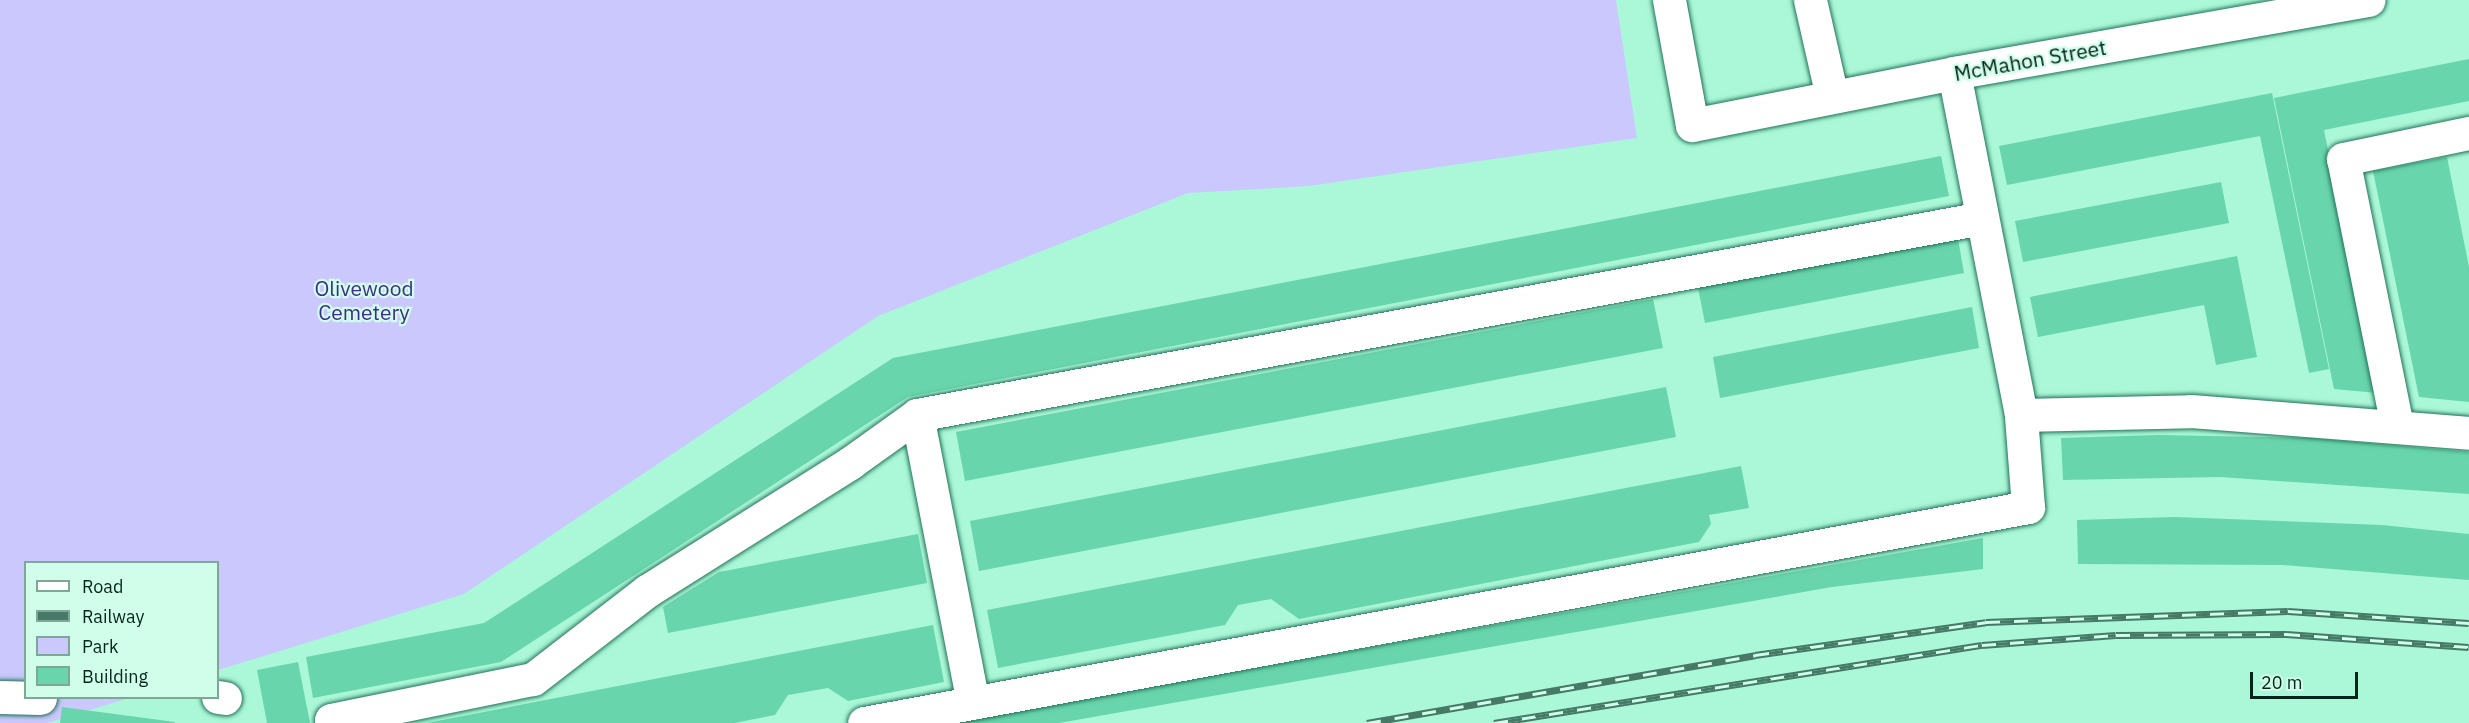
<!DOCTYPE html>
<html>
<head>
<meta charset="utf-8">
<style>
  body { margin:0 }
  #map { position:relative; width:2469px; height:723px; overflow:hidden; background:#aaf8d8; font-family:"IBM Plex Sans",sans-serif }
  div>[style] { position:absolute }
  .green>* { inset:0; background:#cac8fd }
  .building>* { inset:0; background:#69d5ad }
  .roads { filter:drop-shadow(0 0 2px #217358) drop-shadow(0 0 2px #217358) }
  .minor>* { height:33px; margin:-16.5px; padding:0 16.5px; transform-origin:16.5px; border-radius:16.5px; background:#fff }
  .rail>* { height:7px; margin-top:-3.5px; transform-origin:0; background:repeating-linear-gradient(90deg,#d1feea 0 14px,#467966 0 28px); box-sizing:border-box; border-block:2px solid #467966 }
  span { translate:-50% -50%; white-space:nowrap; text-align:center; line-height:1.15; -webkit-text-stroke:4.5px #d1feea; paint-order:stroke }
  .street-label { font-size:21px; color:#04251a }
  .park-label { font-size:21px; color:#402d8a }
  .legend { position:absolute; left:24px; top:561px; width:195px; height:138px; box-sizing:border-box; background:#d1feea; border:2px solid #7fa797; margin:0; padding:8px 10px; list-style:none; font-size:18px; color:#04251a }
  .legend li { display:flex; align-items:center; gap:12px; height:30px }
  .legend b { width:30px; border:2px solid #7fa797 }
  .scale { position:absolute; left:2250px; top:672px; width:108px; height:27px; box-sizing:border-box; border:3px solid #04251a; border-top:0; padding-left:8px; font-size:18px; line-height:21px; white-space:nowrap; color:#04251a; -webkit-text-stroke:4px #d1feea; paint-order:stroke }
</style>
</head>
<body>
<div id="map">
  <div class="green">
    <div style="clip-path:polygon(0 0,1616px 0,1637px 138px,1309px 186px,1188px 193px,878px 316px,464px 594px,218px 670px,218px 562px,26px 562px,26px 698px,129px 698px,47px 723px,0 723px)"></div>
  </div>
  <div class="building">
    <div style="clip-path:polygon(2469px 59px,2469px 101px,2324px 130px,2377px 393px,2334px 389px,2274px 98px)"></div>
    <div style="clip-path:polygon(2272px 93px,2329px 369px,2309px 373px,2260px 136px,2007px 185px,1999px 146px)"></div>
    <div style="clip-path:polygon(1941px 156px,1949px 196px,908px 397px,501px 662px,313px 698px,306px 657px,484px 623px,893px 358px)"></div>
    <div style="clip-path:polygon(2447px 157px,2469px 267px,2469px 402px,2419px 397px,2373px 171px)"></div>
    <div style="clip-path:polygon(2221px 182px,2229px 223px,2023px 262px,2015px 221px)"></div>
    <div style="clip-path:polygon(1957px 233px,1964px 273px,1705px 323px,1697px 283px)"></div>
    <div style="clip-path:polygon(2237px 256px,2257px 357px,2216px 365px,2204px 305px,2038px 337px,2030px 297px)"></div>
    <div style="clip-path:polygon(1653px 299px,1663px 348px,965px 481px,956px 432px)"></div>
    <div style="clip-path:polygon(1972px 307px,1979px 348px,1720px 398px,1713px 357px)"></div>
    <div style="clip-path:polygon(1666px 387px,1676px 437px,979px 571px,970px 521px)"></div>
    <div style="clip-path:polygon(2158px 435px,2311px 438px,2469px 452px,2469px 494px,2220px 477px,2063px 480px,2061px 438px)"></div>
    <div style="clip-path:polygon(1741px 466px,1749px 508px,1709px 515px,1711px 524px,1699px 542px,1299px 619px,1271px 599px,1238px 605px,1225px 625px,998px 668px,987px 610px)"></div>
    <div style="clip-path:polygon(2175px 517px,2382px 525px,2469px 534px,2469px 580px,2283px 565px,2078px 564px,2077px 520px)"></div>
    <div style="clip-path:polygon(918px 534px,927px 583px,668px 633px,663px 607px,719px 572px)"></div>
    <div style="clip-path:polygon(1983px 538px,1983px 569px,1832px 587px,1059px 723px,947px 723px)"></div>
    <div style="clip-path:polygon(933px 625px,944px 682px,848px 701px,828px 688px,788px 695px,775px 715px,734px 723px,427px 723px)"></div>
    <div style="clip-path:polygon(298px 662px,310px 723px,267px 723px,257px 670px)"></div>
    <div style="clip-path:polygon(62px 707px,175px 722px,175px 723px,60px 723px)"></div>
  </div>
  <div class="roads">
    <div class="minor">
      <div style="left:1669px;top:0;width:127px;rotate:79.6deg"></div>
      <div style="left:1692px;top:125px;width:267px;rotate:-11.2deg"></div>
      <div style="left:1954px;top:73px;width:421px;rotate:-10deg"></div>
      <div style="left:1810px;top:0;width:99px;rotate:77.2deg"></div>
      <div style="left:1954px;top:73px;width:349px;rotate:78.9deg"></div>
      <div style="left:2021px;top:415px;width:170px;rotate:-1.3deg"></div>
      <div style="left:2191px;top:411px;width:279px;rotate:4.5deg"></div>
      <div style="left:917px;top:415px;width:293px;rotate:79deg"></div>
      <div style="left:2397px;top:426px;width:272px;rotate:-101.4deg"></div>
      <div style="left:2343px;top:159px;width:129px;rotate:-11.7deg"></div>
      <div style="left:0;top:697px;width:40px;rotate:1.4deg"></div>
      <div style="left:218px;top:697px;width:7px;rotate:8deg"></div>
      <div style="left:332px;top:723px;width:3px;rotate:-108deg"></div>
      <div style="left:331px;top:720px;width:206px;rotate:-11.5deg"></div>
      <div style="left:533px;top:679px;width:144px;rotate:-37.7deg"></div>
      <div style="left:647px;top:591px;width:240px;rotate:-32.2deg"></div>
      <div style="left:850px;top:463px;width:82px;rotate:-35.6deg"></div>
      <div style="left:917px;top:415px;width:1083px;rotate:-10.48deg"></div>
      <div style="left:864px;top:723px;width:1184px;rotate:-10.51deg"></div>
      <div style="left:2028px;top:507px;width:92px;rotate:-94.4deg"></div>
    </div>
  </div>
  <div class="rail">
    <div style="left:1367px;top:723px;width:394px;rotate:-9.9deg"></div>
    <div style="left:1755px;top:655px;width:233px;rotate:-8.1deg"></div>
    <div style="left:1986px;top:622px;width:302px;rotate:-2.1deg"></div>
    <div style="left:2288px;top:611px;width:181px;rotate:3.8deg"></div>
    <div style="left:1494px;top:723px;width:494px;rotate:-9.1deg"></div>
    <div style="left:1982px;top:645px;width:134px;rotate:-4.3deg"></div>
    <div style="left:2116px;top:635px;width:170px;rotate:-0.3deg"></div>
    <div style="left:2286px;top:634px;width:183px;rotate:4.1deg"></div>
  </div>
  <div class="street-label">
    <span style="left:2030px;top:60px;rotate:-10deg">McMahon Street</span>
  </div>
  <div class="park-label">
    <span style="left:364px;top:300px">Olivewood<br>Cemetery</span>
  </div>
  <ul class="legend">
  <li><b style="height:8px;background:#fff"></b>Road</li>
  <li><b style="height:8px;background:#467966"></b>Railway</li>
  <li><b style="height:16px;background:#cac8fd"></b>Park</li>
  <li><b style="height:16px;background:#69d5ad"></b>Building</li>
  </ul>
  <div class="scale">20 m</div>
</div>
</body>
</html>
